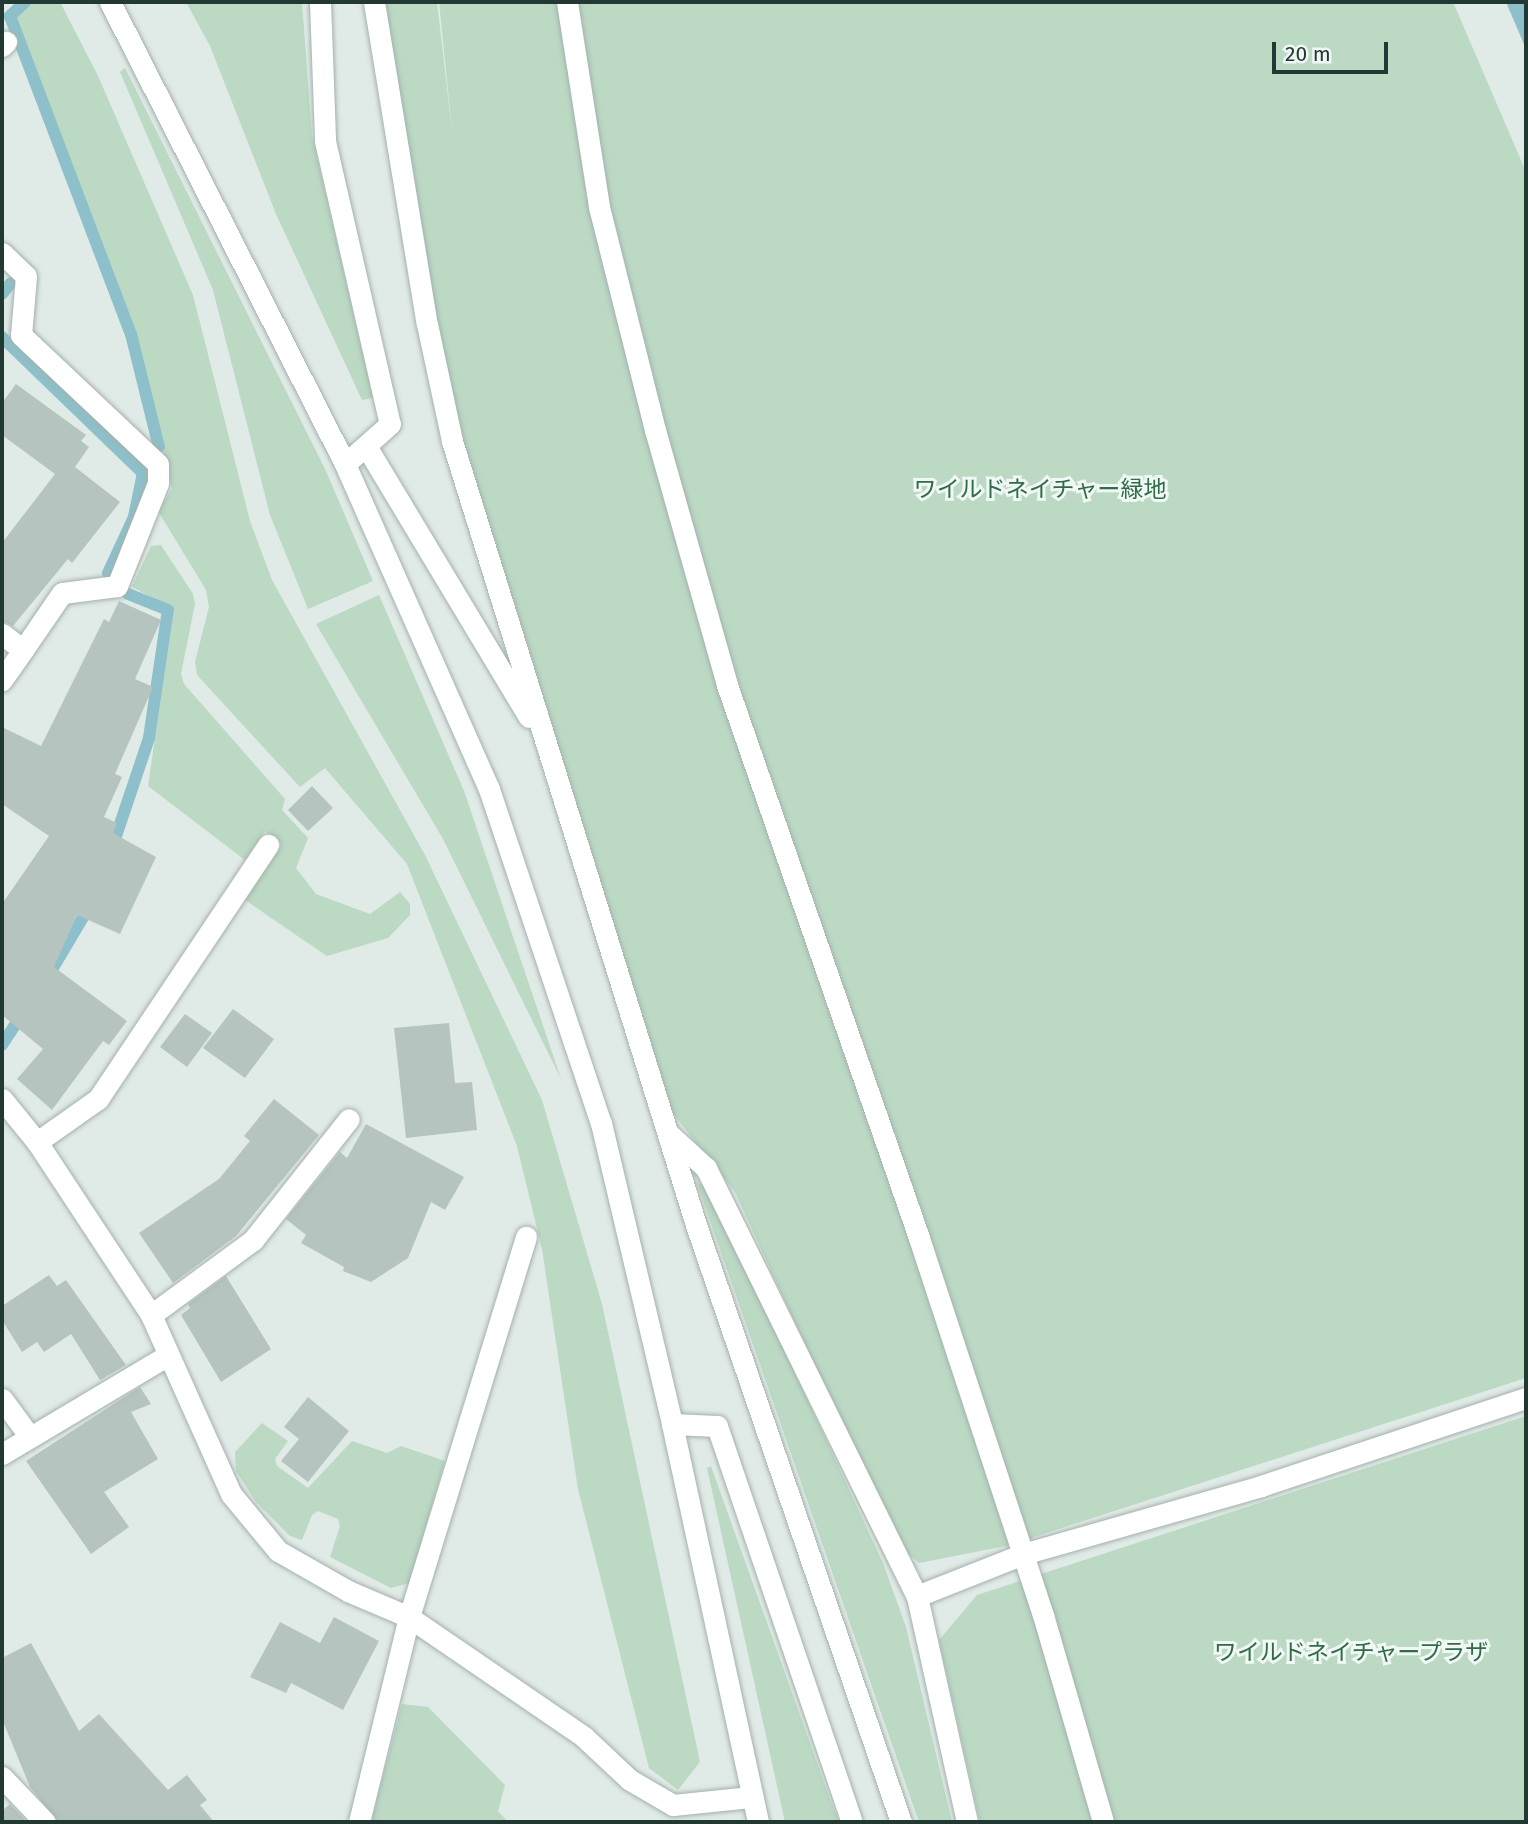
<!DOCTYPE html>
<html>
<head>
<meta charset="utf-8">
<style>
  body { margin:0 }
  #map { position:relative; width:1528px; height:1824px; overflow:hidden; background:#e0eae6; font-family:"Fira Sans","Noto Sans JP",sans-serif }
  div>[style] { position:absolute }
  .green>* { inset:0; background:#bbd9c3 }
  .water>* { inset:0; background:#8dc0ca }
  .stream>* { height:12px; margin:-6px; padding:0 6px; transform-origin:6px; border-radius:6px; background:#8dc0ca }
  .building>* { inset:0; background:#b6c4bf }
  .roads { filter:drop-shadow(0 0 2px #a3b1ad) drop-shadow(0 0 2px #a3b1ad) }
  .lane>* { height:21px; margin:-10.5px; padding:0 10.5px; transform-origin:10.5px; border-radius:10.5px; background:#fff }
  .street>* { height:21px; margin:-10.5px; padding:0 10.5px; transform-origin:10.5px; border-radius:10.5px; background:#fff }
  .secondary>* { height:21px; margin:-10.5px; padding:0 10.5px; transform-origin:10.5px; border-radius:10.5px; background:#fff }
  span { translate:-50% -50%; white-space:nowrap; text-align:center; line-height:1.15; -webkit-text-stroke:6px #f0f7f4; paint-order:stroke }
  .park-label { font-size:23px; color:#306c48 }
  .frame { position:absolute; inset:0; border:4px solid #223933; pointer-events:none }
  .scale { position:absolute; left:1272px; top:42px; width:116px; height:32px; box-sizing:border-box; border:4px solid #223933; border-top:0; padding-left:9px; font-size:21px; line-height:24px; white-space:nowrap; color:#223933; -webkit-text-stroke:5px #f0f7f4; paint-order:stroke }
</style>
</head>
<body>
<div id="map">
  <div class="green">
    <div style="clip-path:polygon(30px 2px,60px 2px,98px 76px,193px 295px,250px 521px,272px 580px,425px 855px,542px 1100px,602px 1304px,700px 1762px,678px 1790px,649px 1768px,578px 1489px,542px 1249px,517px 1146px,407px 864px,325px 768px,300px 787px,197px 675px,195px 662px,209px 607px,206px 590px,158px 511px,172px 489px,136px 333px,16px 19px)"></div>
    <div style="clip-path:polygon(186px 2px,302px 2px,312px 136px,373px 398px,362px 400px,276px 214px,210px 46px)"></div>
    <div style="clip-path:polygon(384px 2px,437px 2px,453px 140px,439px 2px,1453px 2px,1526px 172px,1526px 1378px,1006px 1546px,919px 1563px,896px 1543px,735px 1192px,667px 1106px,462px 440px,437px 325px)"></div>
    <div style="clip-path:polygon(125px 68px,326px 471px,373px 581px,308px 609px,270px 515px,213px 290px,120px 72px)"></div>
    <div style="clip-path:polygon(161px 545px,193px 594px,195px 604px,181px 674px,184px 684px,285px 799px,282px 810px,308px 838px,296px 868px,316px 894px,370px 914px,400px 892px,410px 904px,410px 915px,388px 938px,327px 956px,245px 900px,281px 845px,265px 831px,245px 860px,148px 786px,174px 609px,132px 587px,151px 546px)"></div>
    <div style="clip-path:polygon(379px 595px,464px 791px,561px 1079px,443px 839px,316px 624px)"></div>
    <div style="clip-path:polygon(697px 1183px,709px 1187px,883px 1563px,906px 1627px,952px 1822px,919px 1822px)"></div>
    <div style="clip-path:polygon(1526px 1416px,1526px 1822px,980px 1822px,939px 1640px,977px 1595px)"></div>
    <div style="clip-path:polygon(262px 1423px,288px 1441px,275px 1459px,277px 1466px,308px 1488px,352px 1441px,387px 1453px,401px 1446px,445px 1461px,409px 1583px,391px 1588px,330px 1557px,340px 1526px,338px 1519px,318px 1511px,312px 1515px,302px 1540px,290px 1536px,256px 1502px,236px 1471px,235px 1452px)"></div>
    <div style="clip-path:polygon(711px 1466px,831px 1802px,839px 1822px,785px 1822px,707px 1468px)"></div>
    <div style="clip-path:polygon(402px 1704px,428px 1707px,505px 1785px,498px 1811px,508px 1822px,371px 1822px)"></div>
  </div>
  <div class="water">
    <div style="clip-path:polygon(1506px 2px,1526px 2px,1526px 49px)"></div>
  </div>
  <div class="stream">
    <div style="left:25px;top:2px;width:21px;rotate:137deg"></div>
    <div style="left:10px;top:16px;width:340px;rotate:69.2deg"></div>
    <div style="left:131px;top:334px;width:116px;rotate:76.1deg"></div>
    <div style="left:2px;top:294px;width:14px;rotate:-51deg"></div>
    <div style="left:2px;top:337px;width:196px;rotate:44deg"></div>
    <div style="left:143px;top:473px;width:45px;rotate:101.6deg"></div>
    <div style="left:134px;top:517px;width:62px;rotate:114.9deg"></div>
    <div style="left:111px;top:851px;width:119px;rotate:-71.4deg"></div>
    <div style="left:149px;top:738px;width:129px;rotate:-81.6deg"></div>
    <div style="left:168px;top:610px;width:43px;rotate:-158.2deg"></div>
    <div style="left:47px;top:978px;width:86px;rotate:-59.3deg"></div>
    <div style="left:2px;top:1045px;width:38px;rotate:-57deg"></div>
  </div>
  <div class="building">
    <div style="clip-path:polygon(16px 384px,86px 435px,81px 441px,89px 447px,75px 467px,120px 502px,72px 563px,68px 559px,13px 626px,2px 621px,2px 543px,55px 474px,2px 435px,2px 403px)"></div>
    <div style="clip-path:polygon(119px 601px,161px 620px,135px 679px,153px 687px,115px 774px,122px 777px,104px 817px,117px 823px,113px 833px,156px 857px,120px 934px,77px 915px,54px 967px,127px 1021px,109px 1045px,103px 1041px,52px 1110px,17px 1079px,43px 1049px,2px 1015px,2px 904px,49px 836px,2px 804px,2px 727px,41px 746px,104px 619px,109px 622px)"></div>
    <div style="clip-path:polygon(312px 786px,333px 808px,308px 831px,288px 810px)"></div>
    <div style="clip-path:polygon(233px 1009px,274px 1039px,245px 1078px,203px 1048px)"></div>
    <div style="clip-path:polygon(185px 1014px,212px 1033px,187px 1067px,160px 1047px)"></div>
    <div style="clip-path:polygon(449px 1023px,455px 1083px,472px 1082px,477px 1130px,406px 1138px,394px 1028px)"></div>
    <div style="clip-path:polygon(274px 1099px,319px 1135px,236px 1236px,173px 1283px,139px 1233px,219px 1179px,250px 1141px,244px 1136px)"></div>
    <div style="clip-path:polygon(366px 1124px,464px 1177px,445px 1210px,431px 1202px,408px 1258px,371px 1282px,343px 1271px,344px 1267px,301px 1243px,306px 1235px,286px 1219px,340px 1152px,347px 1158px)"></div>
    <div style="clip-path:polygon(49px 1275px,57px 1286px,66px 1280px,126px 1365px,100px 1380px,71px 1334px,44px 1352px,37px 1342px,22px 1352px,2px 1320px,2px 1306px)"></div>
    <div style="clip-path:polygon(226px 1276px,271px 1349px,221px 1382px,181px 1315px,190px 1308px,188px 1304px)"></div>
    <div style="clip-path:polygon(140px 1387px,151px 1404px,131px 1412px,158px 1459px,104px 1492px,129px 1527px,91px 1554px,26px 1461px)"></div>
    <div style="clip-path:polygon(308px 1397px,349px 1431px,308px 1482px,281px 1461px,299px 1439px,284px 1427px)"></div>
    <div style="clip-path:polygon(334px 1617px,379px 1641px,343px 1710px,291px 1683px,286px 1693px,250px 1677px,280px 1622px,320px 1643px)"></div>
    <div style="clip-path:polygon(31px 1643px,79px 1731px,99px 1714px,168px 1790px,187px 1775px,207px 1800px,200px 1805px,214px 1822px,58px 1822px,30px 1787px,2px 1719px,2px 1658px)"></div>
    <div style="clip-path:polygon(10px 1804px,27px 1822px,2px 1822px,2px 1811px)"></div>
  </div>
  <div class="roads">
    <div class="lane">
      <div style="left:320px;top:2px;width:139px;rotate:87.9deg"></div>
      <div style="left:325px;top:141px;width:290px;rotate:77.1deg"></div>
      <div style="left:390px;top:424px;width:60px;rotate:138.4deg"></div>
      <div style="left:374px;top:2px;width:326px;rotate:80.7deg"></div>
      <div style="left:427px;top:324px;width:120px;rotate:77.9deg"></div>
      <div style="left:452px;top:441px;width:824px;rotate:72.71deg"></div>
      <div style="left:697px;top:1228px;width:628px;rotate:71.05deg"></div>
      <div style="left:567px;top:2px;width:207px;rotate:81.1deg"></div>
      <div style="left:599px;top:207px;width:230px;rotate:75.9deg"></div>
      <div style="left:655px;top:430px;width:265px;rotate:74.2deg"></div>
      <div style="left:727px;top:685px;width:585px;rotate:70.85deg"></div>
      <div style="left:919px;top:1238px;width:397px;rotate:71.8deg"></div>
      <div style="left:1043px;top:1615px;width:216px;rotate:73.8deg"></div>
      <div style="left:366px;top:446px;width:316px;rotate:59deg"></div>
      <div style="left:670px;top:1135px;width:49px;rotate:42.5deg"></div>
      <div style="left:706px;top:1168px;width:477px;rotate:63.8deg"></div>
      <div style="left:151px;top:1315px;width:127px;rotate:-36.3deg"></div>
      <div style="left:253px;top:1240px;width:154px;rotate:-51.6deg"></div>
      <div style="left:2px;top:1399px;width:47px;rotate:53.6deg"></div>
      <div style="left:967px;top:1822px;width:231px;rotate:-102.5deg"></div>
      <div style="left:917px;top:1596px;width:114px;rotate:-21.6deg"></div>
      <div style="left:1023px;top:1554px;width:248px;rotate:-15.9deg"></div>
      <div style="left:1261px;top:1486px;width:279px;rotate:-18.4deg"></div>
    </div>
    <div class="street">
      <div style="left:2px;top:46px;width:6px;rotate:-45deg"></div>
      <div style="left:2px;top:253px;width:33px;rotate:44deg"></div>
      <div style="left:26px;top:276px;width:59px;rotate:94.8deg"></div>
      <div style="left:21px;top:335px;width:188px;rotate:43.3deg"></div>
      <div style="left:158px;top:464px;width:19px;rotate:90deg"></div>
      <div style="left:158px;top:483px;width:111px;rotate:111.7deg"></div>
      <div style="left:117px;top:586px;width:55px;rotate:172.7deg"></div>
      <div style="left:62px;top:593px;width:69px;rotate:124.4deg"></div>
      <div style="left:2px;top:634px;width:26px;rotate:37deg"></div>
      <div style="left:23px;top:650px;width:37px;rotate:125deg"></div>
      <div style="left:2px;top:1099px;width:55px;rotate:50.9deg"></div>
      <div style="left:37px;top:1142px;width:207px;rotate:56.6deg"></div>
      <div style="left:151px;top:1315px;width:196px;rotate:65.9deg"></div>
      <div style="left:231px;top:1494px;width:74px;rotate:50.5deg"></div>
      <div style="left:278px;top:1551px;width:81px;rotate:29.7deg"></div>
      <div style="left:348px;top:1591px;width:66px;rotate:23.1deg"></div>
      <div style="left:409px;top:1617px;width:212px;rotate:34.4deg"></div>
      <div style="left:584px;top:1737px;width:63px;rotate:43.1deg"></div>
      <div style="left:630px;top:1780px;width:50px;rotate:30.2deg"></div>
      <div style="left:673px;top:1805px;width:78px;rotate:-5.9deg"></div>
      <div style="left:37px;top:1142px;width:75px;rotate:-35.2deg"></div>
      <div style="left:98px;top:1099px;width:306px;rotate:-56.2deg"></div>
      <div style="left:672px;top:1424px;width:45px;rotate:2.5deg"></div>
      <div style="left:717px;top:1426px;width:418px;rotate:71.2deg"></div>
      <div style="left:2px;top:1454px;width:193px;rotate:-30.8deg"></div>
      <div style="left:2px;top:1777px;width:62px;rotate:46.3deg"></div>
      <div style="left:359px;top:1822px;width:211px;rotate:-76.3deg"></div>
      <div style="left:409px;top:1617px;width:398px;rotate:-72.9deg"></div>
    </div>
    <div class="secondary">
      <div style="left:110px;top:2px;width:518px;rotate:63.04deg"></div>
      <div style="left:345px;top:464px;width:355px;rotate:66.1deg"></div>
      <div style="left:489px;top:789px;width:352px;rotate:71.5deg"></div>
      <div style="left:601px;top:1123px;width:309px;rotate:76.7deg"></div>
      <div style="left:672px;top:1424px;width:407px;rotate:77.8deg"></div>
    </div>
  </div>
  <div class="park-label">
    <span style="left:1040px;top:489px">ワイルドネイチャー緑地</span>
    <span style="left:1351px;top:1652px">ワイルドネイチャープラザ</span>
  </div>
  <div class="frame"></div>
  <div class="scale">20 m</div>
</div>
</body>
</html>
